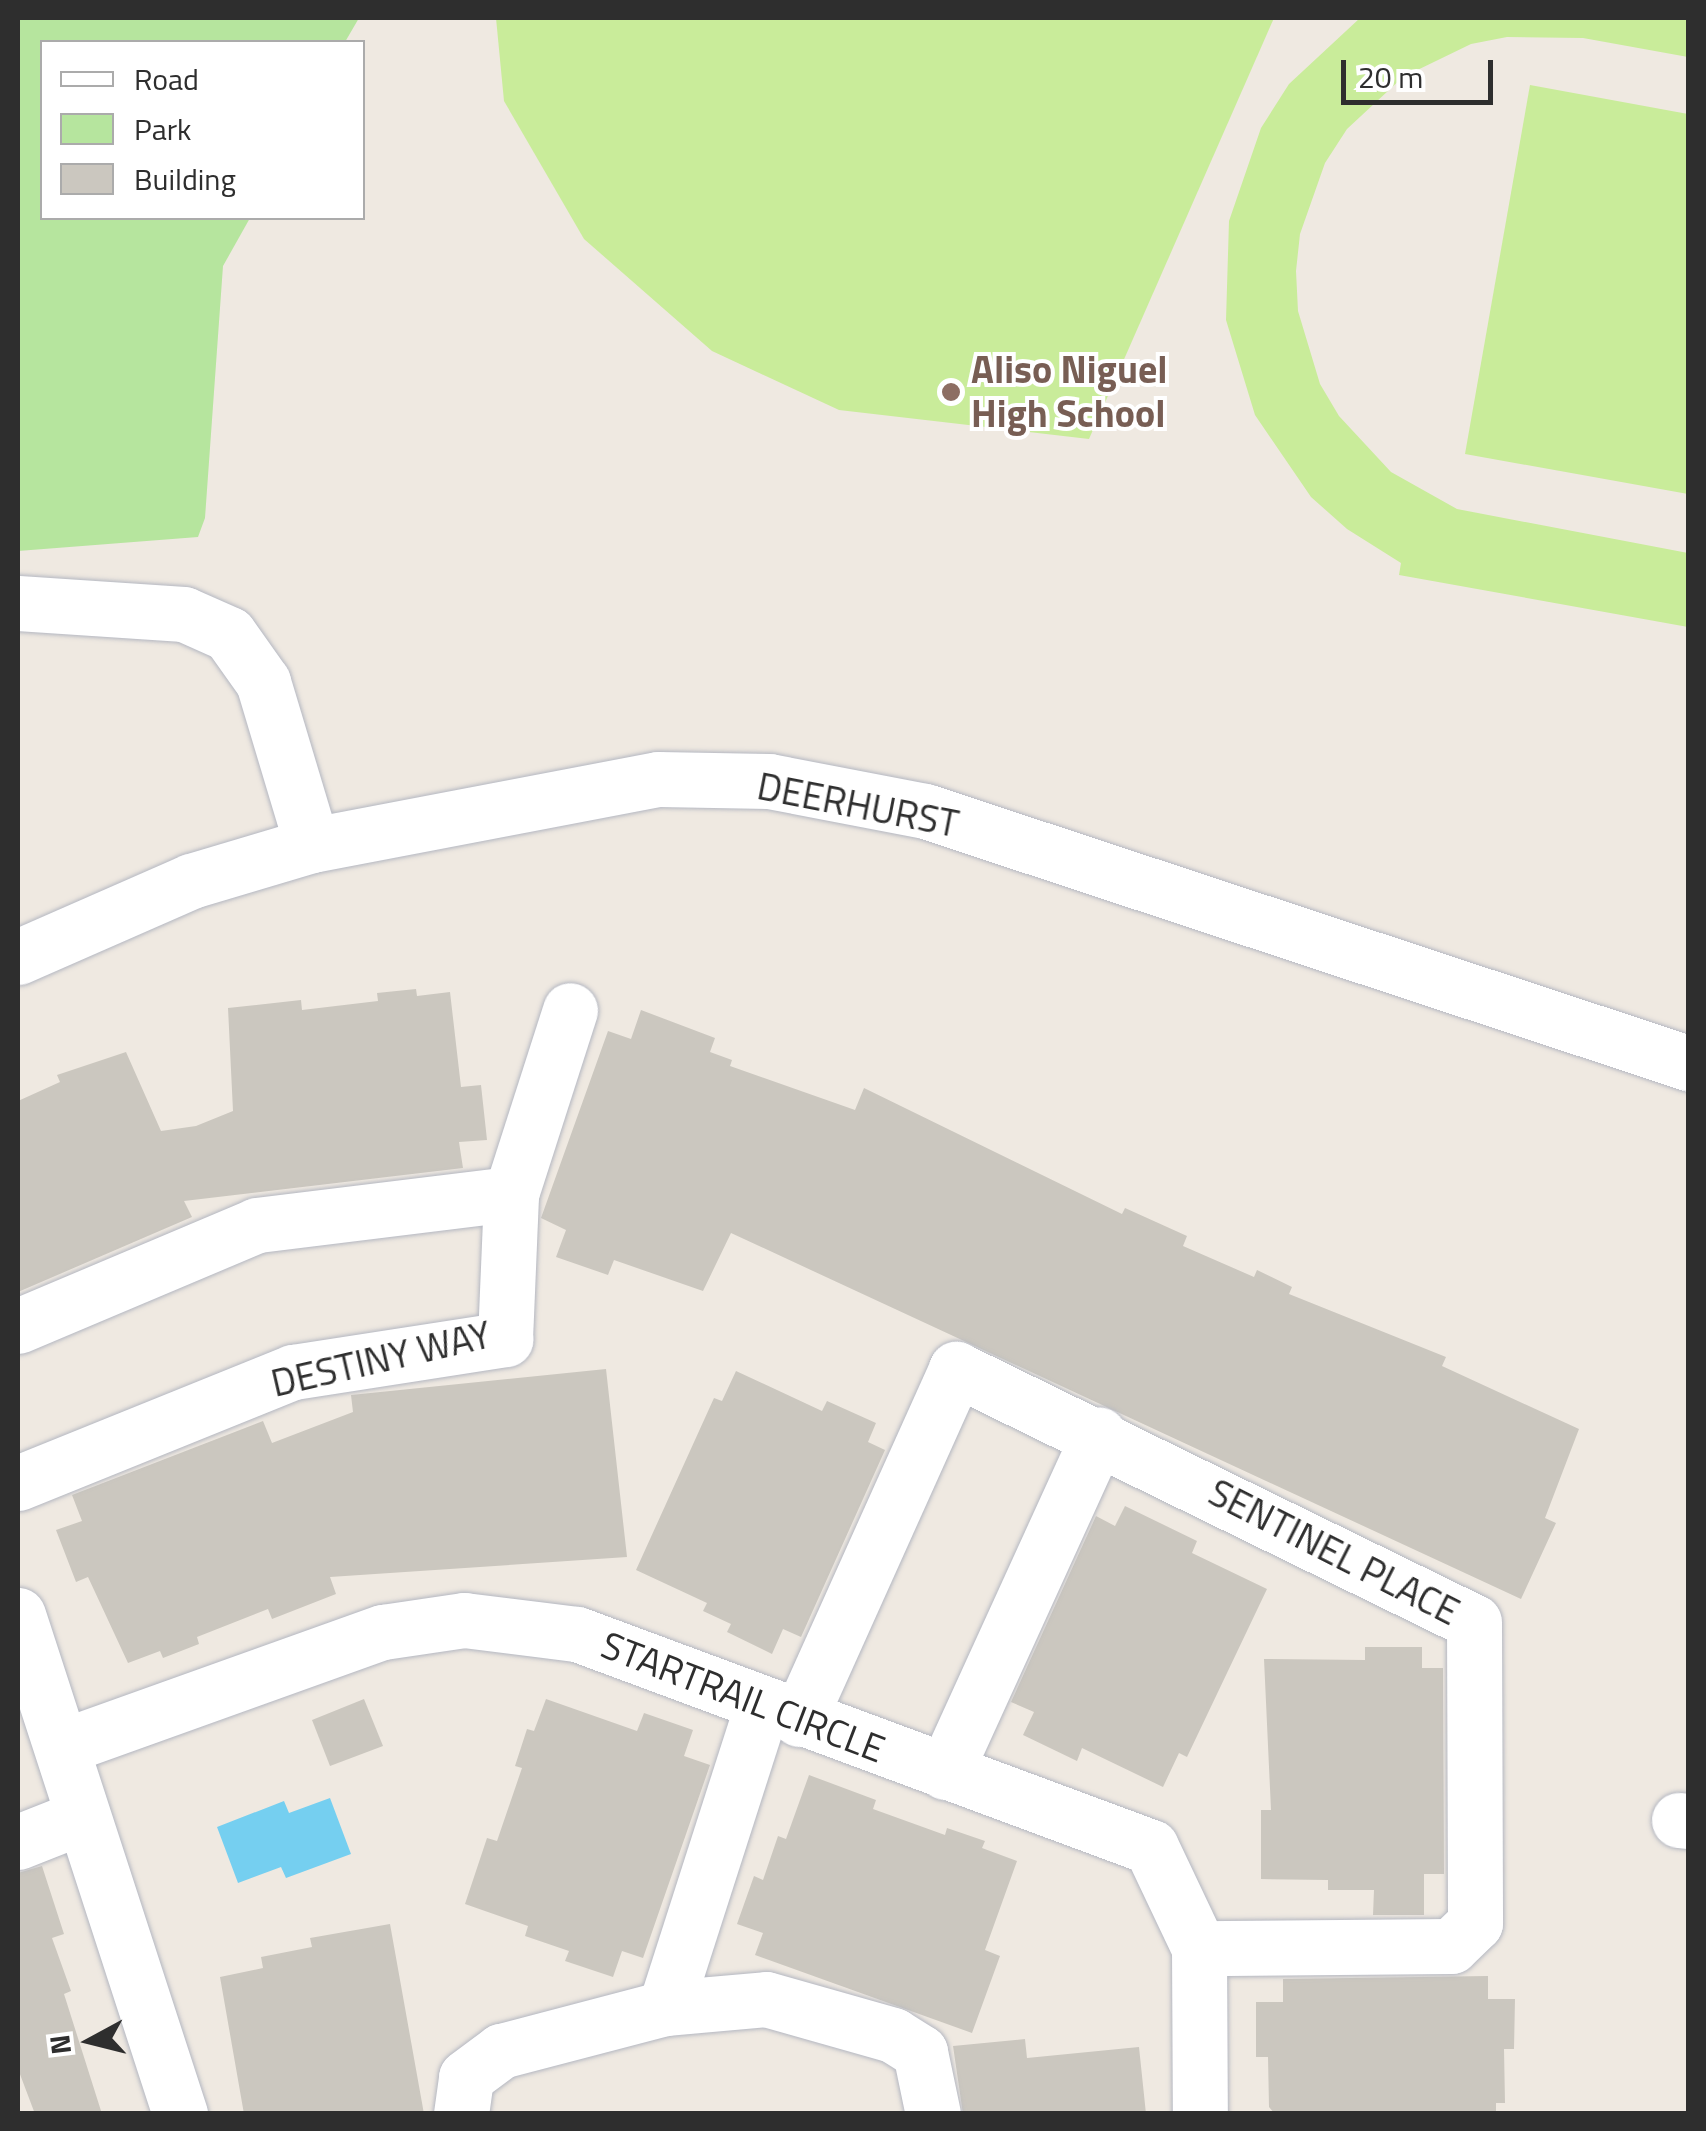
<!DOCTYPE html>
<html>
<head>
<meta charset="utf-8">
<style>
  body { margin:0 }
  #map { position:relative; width:1706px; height:2131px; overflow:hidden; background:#efe9e1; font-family:"Titillium Web",sans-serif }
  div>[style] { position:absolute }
  .green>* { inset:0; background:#b6e59e }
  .pitch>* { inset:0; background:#c9ec9a }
  .water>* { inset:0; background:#75cff0 }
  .building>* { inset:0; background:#cbc7bf }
  .roads { filter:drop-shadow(0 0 2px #b4b7c1) drop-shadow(0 0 2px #b4b7c1) }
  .minor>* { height:55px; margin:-27.5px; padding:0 27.5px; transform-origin:27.5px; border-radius:27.5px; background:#fff }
  .dots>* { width:28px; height:28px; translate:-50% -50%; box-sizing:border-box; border:5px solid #fff; border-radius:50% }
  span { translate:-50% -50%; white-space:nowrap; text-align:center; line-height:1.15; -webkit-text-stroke:8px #fff; paint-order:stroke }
  .education-label { font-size:38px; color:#785e54; font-weight:700 }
  .left { translate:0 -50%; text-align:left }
  .street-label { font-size:38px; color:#2e2e2e }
  .frame { position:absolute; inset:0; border:20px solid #2e2e2e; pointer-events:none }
  .legend { position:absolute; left:40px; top:40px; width:325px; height:180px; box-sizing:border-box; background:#fff; border:2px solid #ababab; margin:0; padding:12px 18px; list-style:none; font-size:30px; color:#2e2e2e }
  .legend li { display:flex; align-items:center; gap:20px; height:50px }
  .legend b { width:50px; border:2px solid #ababab }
  .north { position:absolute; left:40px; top:1991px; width:100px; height:100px; -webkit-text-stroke:8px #fff; paint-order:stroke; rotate:263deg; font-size:28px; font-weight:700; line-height:40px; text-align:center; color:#2e2e2e }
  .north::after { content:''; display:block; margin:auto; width:35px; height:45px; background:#2e2e2e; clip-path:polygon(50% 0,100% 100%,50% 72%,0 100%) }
  .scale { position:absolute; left:1341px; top:60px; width:152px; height:45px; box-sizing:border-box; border:5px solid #2e2e2e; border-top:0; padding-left:12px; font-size:30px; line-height:35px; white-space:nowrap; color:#2e2e2e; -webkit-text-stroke:8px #fff; paint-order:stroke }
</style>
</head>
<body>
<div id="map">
  <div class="green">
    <div style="clip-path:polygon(18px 18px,359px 18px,345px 42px,42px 42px,42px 218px,250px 218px,223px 266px,205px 518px,198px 537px,18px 551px)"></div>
  </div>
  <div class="pitch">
    <div style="clip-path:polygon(496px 18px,1274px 18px,1089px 439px,839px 410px,712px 351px,584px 239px,504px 101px)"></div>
    <div style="clip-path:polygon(1360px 18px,1688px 18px,1688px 57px,1583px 38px,1507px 37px,1471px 44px,1403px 77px,1347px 129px,1325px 163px,1300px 234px,1296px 271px,1298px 311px,1320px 384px,1339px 416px,1391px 472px,1457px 509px,1688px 553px,1688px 627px,1399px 575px,1401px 563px,1347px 529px,1311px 497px,1255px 415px,1226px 320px,1229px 221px,1261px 128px,1289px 84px)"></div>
    <div style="clip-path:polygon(1530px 85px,1688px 114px,1688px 494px,1465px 454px)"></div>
  </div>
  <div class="water">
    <div style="clip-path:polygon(330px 1798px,351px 1854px,286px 1878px,281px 1867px,238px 1883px,217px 1827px,284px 1801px,289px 1813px)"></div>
  </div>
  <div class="building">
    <div style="clip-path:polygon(416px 989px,417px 996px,450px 992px,461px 1087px,481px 1085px,487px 1140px,459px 1142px,463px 1168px,184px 1201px,192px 1217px,18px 1292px,18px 1101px,60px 1082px,57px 1075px,126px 1052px,161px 1131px,196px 1126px,233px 1111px,228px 1008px,301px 1000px,302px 1010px,378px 1001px,377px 993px)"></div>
    <div style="clip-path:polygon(641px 1010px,715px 1038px,710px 1052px,732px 1060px,730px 1066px,855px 1110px,864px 1088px,1122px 1214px,1125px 1208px,1187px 1236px,1183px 1246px,1254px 1277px,1257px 1270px,1292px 1287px,1289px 1294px,1446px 1357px,1442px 1366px,1579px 1429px,1545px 1518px,1556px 1523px,1521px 1599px,731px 1233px,703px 1291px,614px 1260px,608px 1275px,556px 1257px,566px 1230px,541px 1218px,608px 1031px,631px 1039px)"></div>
    <div style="clip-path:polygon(606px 1369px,627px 1557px,330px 1577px,336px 1594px,272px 1619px,268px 1609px,197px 1637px,199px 1644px,163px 1658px,160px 1651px,128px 1663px,88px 1577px,76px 1582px,56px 1530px,82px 1521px,72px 1495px,263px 1421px,272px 1443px,353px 1412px,351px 1395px)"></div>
    <div style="clip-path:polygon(736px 1371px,822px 1411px,827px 1401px,876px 1423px,868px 1442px,885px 1450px,801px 1637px,783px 1629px,772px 1654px,727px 1632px,731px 1624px,703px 1611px,707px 1603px,636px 1570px,714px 1398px,722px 1401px)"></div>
    <div style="clip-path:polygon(1125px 1506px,1197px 1541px,1192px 1553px,1267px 1589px,1187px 1757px,1179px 1753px,1163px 1787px,1082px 1748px,1077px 1761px,1023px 1735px,1034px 1712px,1011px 1702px,1096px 1516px,1115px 1526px)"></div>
    <div style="clip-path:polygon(1365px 1647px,1422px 1647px,1422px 1668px,1443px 1668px,1444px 1874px,1424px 1874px,1424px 1915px,1373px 1915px,1374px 1890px,1328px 1890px,1328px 1880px,1261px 1879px,1261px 1810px,1271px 1810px,1264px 1659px,1365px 1660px)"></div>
    <div style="clip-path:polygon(364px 1699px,383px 1746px,330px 1766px,312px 1720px)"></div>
    <div style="clip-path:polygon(546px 1699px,637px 1731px,644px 1713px,693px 1730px,684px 1756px,710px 1765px,643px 1958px,622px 1951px,613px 1977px,565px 1961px,569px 1951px,525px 1936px,528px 1926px,465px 1904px,487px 1838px,497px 1841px,522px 1768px,515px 1766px,527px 1729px,534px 1731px)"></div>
    <div style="clip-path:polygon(809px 1775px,876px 1800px,873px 1809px,945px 1835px,947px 1828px,985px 1841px,982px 1848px,1017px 1861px,985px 1950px,1000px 1956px,972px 2033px,755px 1955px,763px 1933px,737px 1924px,754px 1876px,763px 1880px,778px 1836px,786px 1839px)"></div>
    <div style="clip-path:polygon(42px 1866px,64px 1934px,52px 1938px,71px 1991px,64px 1994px,102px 2114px,35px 2114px,18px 2069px,18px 1873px)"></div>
    <div style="clip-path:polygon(390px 1924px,424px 2114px,244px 2114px,220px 1977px,263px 1968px,261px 1957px,312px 1947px,310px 1938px)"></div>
    <div style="clip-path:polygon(1488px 1976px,1488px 1999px,1515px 1999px,1514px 2049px,1504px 2049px,1505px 2103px,1496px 2103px,1496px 2114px,1275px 2114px,1269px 2107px,1268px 2057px,1256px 2057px,1256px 2002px,1283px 2002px,1283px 1979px)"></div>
    <div style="clip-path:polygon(1025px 2039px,1027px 2058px,1139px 2047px,1146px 2114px,963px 2114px,953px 2046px)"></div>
  </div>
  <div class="roads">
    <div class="minor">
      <div style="left:18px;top:603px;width:166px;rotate:3.8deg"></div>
      <div style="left:184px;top:614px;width:49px;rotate:24deg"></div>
      <div style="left:229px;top:634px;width:59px;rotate:54.7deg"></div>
      <div style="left:263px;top:682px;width:170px;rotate:73.3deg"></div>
      <div style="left:18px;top:957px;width:189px;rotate:-23.7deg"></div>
      <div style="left:191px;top:881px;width:126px;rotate:-16.6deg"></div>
      <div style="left:312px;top:845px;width:352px;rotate:-10.8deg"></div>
      <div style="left:658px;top:779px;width:111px;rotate:1deg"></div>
      <div style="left:769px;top:781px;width:159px;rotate:10.9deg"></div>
      <div style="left:925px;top:811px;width:804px;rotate:18.28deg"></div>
      <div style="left:18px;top:1326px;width:259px;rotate:-22.9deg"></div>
      <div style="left:257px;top:1225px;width:256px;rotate:-7deg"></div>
      <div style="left:511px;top:1194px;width:193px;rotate:-72.2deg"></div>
      <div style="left:18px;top:1483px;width:297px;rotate:-22deg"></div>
      <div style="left:293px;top:1372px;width:215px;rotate:-8.8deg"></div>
      <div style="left:505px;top:1339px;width:145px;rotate:-87.6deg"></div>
      <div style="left:18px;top:1615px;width:525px;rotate:72.01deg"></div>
      <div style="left:799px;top:1719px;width:384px;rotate:-65.8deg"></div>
      <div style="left:956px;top:1369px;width:576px;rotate:26.03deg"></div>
      <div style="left:1474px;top:1622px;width:301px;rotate:89.8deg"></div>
      <div style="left:1475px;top:1923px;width:33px;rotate:136deg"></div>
      <div style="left:1451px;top:1946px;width:252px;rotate:179.5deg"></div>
      <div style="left:64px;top:1746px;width:339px;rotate:-19.7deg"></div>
      <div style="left:383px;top:1632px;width:82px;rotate:-8.4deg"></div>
      <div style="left:464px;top:1620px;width:114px;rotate:7.1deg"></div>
      <div style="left:577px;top:1634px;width:612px;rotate:20.36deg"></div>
      <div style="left:1151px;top:1847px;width:112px;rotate:64.6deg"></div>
      <div style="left:1199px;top:1948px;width:166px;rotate:89.7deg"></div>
      <div style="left:945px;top:1772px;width:371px;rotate:-65.5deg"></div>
      <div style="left:1679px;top:1820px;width:9px;rotate:6deg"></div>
      <div style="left:18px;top:1842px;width:68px;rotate:-21.6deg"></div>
      <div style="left:665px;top:2008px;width:101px;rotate:-5.1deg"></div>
      <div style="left:766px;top:1999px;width:132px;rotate:15.8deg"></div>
      <div style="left:893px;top:2035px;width:32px;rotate:32deg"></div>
      <div style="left:920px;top:2052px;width:63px;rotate:78.2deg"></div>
      <div style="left:461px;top:2114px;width:37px;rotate:-82deg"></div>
      <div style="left:466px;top:2077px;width:44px;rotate:-36.6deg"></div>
      <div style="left:501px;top:2051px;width:170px;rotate:-14.7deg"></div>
      <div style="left:665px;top:2008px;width:318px;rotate:-72.2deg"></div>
    </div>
  </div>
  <div class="dots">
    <div style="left:951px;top:392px;background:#8d6e63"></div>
  </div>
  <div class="education-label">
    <span class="left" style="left:971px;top:392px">Aliso Niguel<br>High School</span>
  </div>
  <div class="street-label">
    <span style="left:858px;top:805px;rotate:11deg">DEERHURST</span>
    <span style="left:381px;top:1359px;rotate:-13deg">DESTINY WAY</span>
    <span style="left:1334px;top:1552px;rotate:27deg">SENTINEL PLACE</span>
    <span style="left:743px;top:1697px;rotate:21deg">STARTRAIL CIRCLE</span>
  </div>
  <div class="frame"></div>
  <ul class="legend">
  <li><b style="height:12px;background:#fff"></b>Road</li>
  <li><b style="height:28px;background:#b6e59e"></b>Park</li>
  <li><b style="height:28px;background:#cbc7bf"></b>Building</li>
  </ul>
  <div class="north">N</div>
  <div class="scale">20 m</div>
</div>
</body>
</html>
